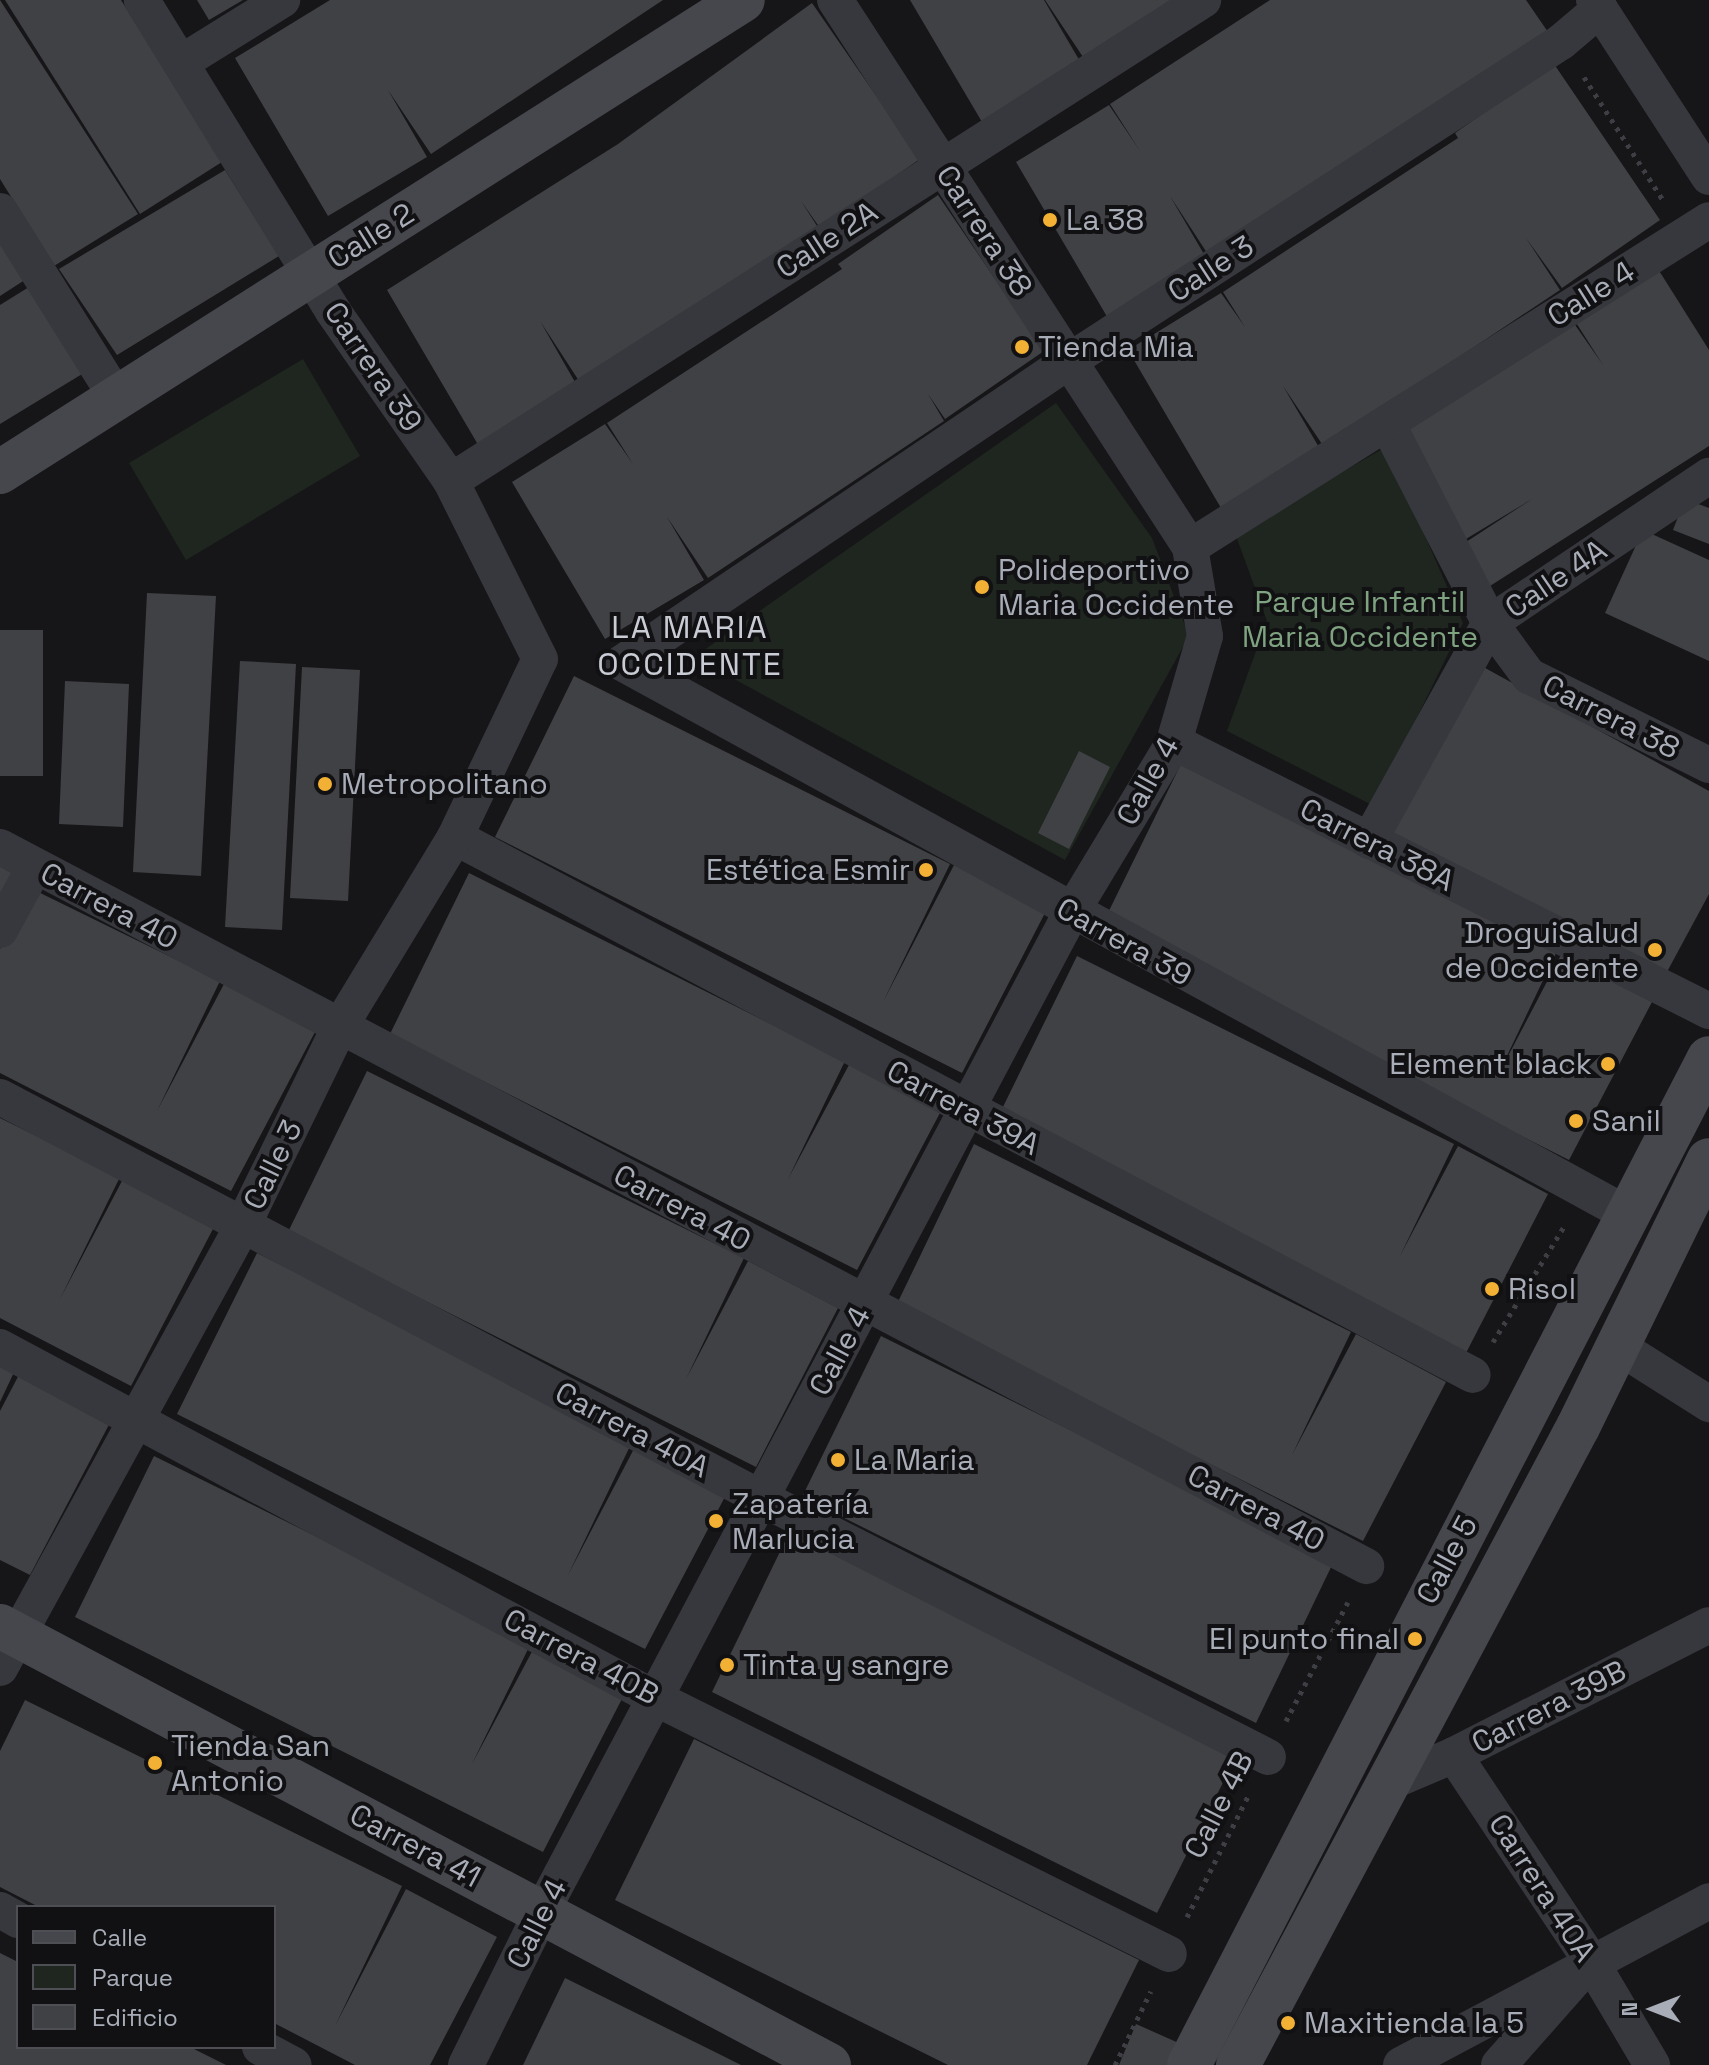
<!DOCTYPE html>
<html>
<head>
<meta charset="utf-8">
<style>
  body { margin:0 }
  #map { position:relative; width:1709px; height:2065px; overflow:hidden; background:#161618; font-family:"Space Grotesk",sans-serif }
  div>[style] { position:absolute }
  .green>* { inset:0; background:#1e261f }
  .building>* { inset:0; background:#404145 }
  .path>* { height:5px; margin-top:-2.5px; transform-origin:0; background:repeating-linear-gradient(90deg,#3d3f44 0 4px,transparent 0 10px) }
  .street>* { height:36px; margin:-18px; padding:0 18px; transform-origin:18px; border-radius:18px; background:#37383d }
  .secondary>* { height:44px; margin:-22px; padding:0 22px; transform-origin:22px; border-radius:22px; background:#45474d }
  .dots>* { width:22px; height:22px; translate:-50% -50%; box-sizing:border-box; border:4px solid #111113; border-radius:50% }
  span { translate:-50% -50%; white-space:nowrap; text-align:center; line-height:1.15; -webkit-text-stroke:8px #111113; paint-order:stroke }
  .poi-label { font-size:30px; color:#a8adb8 }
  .left { translate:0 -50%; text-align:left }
  .right { translate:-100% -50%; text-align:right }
  .street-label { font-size:30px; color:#a8adb8 }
  .park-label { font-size:30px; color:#7fa381 }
  .neighbourhood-label { font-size:32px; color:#c9ccd4; letter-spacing:2px }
  .legend { position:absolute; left:16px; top:1905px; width:260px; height:144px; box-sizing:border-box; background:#111113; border:2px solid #4d4f55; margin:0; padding:10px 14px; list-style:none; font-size:24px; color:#a8adb8 }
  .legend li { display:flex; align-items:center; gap:16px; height:40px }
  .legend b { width:40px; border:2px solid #4d4f55 }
  .north { position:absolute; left:1613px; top:1969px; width:80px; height:80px; -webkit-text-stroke:6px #111113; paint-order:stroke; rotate:270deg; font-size:22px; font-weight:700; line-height:32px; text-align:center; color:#a8adb8 }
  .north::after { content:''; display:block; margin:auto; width:28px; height:36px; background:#a8adb8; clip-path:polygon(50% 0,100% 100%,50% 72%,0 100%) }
</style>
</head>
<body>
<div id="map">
  <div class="green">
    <div style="clip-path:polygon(303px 359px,360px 456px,186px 560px,129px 463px)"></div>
    <div style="clip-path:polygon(1056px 403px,1152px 538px,1189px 636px,1065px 860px,694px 657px)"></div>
    <div style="clip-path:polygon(1386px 447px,1463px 623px,1374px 806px,1227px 731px,1267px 621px,1235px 533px)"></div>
  </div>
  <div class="building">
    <div style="clip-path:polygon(0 0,138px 214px,54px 266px,0 179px)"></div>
    <div style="clip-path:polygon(5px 0,121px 0,222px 162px,140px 214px)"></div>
    <div style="clip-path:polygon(197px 0,243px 0,209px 20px)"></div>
    <div style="clip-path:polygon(330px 0,663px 0,431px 154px,388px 90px,427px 157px,328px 216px,235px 58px)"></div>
    <div style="clip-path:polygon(910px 0,1044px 0,1081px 63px,982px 122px)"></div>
    <div style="clip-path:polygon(1045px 0,1175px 0,1085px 60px)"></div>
    <div style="clip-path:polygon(1270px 0,1526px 0,1548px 32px,1211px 259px,1170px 196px,1208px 261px,1109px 320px,1016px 162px,1109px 105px,1140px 151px,1110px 104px)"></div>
    <div style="clip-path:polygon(812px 3px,920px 159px,820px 228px,801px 201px,819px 229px,583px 387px,540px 321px,579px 389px,480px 448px,387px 290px,618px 144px)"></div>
    <div style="clip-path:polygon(1554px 64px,1660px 220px,1562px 288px,1526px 238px,1560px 290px,1324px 447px,1283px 386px,1320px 449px,1221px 508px,1128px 350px,1221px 293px,1245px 327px,1223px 292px,1458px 138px,1455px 133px)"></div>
    <div style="clip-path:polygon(225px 170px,279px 256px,117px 355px,59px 269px)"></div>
    <div style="clip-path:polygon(938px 195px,1044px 351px,945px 419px,928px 394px,944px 421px,708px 578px,667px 517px,704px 580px,605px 639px,512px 482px,605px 424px,633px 464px,607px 423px,842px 269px,838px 264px)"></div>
    <div style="clip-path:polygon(0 220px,34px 274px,0 296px)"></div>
    <div style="clip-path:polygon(1658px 269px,1709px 350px,1709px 446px,1490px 586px,1463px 544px,1532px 499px,1461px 542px,1395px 433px,1573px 322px,1603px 365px,1575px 321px)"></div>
    <div style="clip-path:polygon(37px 282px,92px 368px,0 424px,0 305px)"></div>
    <div style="clip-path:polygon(1685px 499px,1709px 508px,1709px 544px,1673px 530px)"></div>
    <div style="clip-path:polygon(1643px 530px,1709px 560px,1709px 661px,1605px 613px)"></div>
    <div style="clip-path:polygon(147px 593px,216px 596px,201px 876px,133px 872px)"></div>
    <div style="clip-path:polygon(0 630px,43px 630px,43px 776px,0 776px)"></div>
    <div style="clip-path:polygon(240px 661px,296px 664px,282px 930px,225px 927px)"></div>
    <div style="clip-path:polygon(1476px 663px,1709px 791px,1709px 894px,1661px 983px,1384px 828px)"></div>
    <div style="clip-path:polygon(302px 667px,360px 670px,348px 901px,290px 898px)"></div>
    <div style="clip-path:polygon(574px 676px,950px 864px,883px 1002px,954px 865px,1045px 913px,962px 1073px,495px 837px)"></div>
    <div style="clip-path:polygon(65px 681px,129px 684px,123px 827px,59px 824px)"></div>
    <div style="clip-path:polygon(1079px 751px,1110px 767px,1069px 849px,1038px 833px)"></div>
    <div style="clip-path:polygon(1181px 764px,1557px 951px,1495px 1081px,1562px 953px,1652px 1002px,1569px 1160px,1102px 925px)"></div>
    <div style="clip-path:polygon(0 862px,21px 873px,0 914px)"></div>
    <div style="clip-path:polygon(469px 873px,845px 1061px,788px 1179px,850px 1063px,941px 1111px,857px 1270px,390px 1034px)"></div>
    <div style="clip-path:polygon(30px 888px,220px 981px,157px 1111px,224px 984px,315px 1032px,231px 1191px,0 1073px,0 949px)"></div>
    <div style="clip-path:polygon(1077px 956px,1454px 1144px,1400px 1256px,1458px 1146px,1548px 1194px,1466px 1353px,998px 1117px)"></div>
    <div style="clip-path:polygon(367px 1071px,744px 1258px,686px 1379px,748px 1261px,838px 1308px,756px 1467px,288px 1232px)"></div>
    <div style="clip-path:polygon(0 1118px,120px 1177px,60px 1299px,123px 1179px,214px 1227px,131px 1386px,0 1318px)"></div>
    <div style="clip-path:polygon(974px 1144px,1351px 1332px,1292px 1455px,1356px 1334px,1446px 1382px,1363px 1541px,896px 1306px)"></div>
    <div style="clip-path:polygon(257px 1253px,633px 1440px,568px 1575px,637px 1443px,728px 1491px,645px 1649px,177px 1414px)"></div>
    <div style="clip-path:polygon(881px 1336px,1334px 1561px,1256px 1723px,802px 1497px)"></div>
    <div style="clip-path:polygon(0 1358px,17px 1366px,0 1402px)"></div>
    <div style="clip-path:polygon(22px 1369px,113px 1417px,30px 1575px,0 1560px,0 1411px)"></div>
    <div style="clip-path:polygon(154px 1456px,531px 1643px,472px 1764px,535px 1646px,625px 1693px,543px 1852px,75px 1617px)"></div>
    <div style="clip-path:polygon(790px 1531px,1238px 1753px,1157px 1913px,712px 1692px)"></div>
    <div style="clip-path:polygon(25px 1700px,402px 1886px,335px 2026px,406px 1889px,497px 1937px,430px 2065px,355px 2065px,274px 2023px,274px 1907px,39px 1907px,0 1887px,0 1751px)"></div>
    <div style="clip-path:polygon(694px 1739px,1139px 1960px,1087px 2065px,948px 2065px,615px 1900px)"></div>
    <div style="clip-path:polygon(0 1953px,18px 1962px,18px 2047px,190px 2047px,226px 2065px,0 2065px)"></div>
    <div style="clip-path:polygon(565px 1978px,715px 2052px,741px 2065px,523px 2065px)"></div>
    <div style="clip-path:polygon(1136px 2024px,1181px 2044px,1171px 2065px,1119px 2065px)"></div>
  </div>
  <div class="path">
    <div style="left:1584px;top:77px;width:146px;rotate:57.3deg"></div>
    <div style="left:1493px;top:1342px;width:137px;rotate:-58.4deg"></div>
    <div style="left:1286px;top:1721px;width:134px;rotate:-62.5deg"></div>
    <div style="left:1187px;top:1917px;width:138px;rotate:-63.2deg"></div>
    <div style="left:1115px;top:2065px;width:82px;rotate:-64.1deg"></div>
  </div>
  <div class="street">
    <div style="left:1594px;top:0;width:211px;rotate:57deg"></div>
    <div style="left:1600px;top:9px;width:51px;rotate:139.8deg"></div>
    <div style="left:1561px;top:42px;width:586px;rotate:147.04deg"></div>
    <div style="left:1069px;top:361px;width:539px;rotate:145.96deg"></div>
    <div style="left:622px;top:663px;width:1148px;rotate:28.73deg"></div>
    <div style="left:182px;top:62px;width:118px;rotate:-31.8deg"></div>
    <div style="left:0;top:211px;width:223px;rotate:58deg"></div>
    <div style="left:1387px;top:423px;width:225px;rotate:62.8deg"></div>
    <div style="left:1490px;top:623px;width:66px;rotate:53.7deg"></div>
    <div style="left:1529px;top:676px;width:201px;rotate:26.3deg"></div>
    <div style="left:451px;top:481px;width:893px;rotate:-32.6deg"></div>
    <div style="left:1190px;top:547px;width:613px;rotate:-32.21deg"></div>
    <div style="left:1174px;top:742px;width:599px;rotate:26.69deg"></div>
    <div style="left:455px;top:837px;width:1151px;rotate:27.86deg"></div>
    <div style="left:1369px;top:841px;width:249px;rotate:-61deg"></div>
    <div style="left:1490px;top:623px;width:264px;rotate:-33.9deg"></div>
    <div style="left:0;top:847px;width:1544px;rotate:27.76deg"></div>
    <div style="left:0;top:930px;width:73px;rotate:-61.3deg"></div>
    <div style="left:0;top:1097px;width:862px;rotate:27.78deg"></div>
    <div style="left:763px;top:1499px;width:567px;rotate:27.06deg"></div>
    <div style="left:0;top:1347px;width:743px;rotate:28.19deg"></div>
    <div style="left:655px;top:1698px;width:574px;rotate:26.48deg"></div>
    <div style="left:1619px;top:1347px;width:107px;rotate:32.3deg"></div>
    <div style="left:0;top:1668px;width:505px;rotate:-61.25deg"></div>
    <div style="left:243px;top:1225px;width:219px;rotate:-64deg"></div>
    <div style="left:339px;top:1028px;width:223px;rotate:-58.7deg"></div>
    <div style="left:455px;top:837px;width:197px;rotate:-64.5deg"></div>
    <div style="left:540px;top:659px;width:199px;rotate:-116.6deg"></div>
    <div style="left:451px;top:481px;width:207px;rotate:-124.8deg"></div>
    <div style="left:333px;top:311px;width:365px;rotate:-121.6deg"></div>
    <div style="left:1454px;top:1755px;width:246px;rotate:56.4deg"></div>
    <div style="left:1590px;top:1960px;width:122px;rotate:59.4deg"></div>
    <div style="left:1386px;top:1784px;width:74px;rotate:-23.1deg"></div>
    <div style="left:1454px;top:1755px;width:286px;rotate:-27deg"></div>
    <div style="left:0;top:1910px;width:21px;rotate:29deg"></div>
    <div style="left:260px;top:2047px;width:38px;rotate:28deg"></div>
    <div style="left:466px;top:2065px;width:169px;rotate:-63.7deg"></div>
    <div style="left:541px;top:1913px;width:1132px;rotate:-62.08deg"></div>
    <div style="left:1071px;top:913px;width:200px;rotate:-58.9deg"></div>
    <div style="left:1174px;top:742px;width:110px;rotate:-73.7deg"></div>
    <div style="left:1205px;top:636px;width:90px;rotate:-99.6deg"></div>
    <div style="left:1190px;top:547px;width:652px;rotate:-122.98deg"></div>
    <div style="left:1401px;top:2065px;width:349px;rotate:-28deg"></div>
    <div style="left:1499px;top:2065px;width:113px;rotate:-48.6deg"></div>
  </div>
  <div class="secondary">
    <div style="left:0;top:472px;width:880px;rotate:-32.43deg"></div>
    <div style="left:0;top:1626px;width:938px;rotate:27.9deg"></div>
    <div style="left:1189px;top:2065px;width:1133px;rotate:-62.69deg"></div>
    <div style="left:1238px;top:2065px;width:723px;rotate:-61.95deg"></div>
    <div style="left:1578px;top:1427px;width:297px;rotate:-63.9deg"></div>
  </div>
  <div class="dots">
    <div style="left:1050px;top:220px;background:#f2b134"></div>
    <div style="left:1022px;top:347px;background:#f2b134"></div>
    <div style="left:982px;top:587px;background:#f2b134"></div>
    <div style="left:325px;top:784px;background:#f2b134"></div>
    <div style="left:926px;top:870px;background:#f2b134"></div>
    <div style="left:1655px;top:950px;background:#f2b134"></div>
    <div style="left:1608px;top:1064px;background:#f2b134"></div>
    <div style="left:1576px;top:1121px;background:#f2b134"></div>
    <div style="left:1492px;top:1289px;background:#f2b134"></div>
    <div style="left:838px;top:1460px;background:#f2b134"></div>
    <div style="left:716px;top:1521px;background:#f2b134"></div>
    <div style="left:1415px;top:1639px;background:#f2b134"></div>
    <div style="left:727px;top:1665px;background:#f2b134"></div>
    <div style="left:155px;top:1763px;background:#f2b134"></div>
    <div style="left:1288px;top:2023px;background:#f2b134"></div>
  </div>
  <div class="poi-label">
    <span class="left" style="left:1066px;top:220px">La 38</span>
    <span class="left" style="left:1038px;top:347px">Tienda Mia</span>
    <span class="left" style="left:998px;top:587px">Polideportivo<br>Maria Occidente</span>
    <span class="left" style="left:341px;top:784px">Metropolitano</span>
    <span class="right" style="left:910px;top:870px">Estética Esmir</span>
    <span class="right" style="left:1639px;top:950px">DroguiSalud<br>de Occidente</span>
    <span class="right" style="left:1592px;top:1064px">Element black</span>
    <span class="left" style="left:1592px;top:1121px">Sanil</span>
    <span class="left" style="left:1508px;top:1289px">Risol</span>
    <span class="left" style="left:854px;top:1460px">La Maria</span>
    <span class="left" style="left:732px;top:1521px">Zapatería<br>Marlucia</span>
    <span class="right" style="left:1399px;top:1639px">El punto final</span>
    <span class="left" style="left:743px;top:1665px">Tinta y sangre</span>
    <span class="left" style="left:171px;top:1763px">Tienda San<br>Antonio</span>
    <span class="left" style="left:1304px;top:2023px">Maxitienda la 5</span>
  </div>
  <div class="street-label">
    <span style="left:984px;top:231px;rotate:57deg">Carrera 38</span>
    <span style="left:371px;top:236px;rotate:-32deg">Calle 2</span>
    <span style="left:827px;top:240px;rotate:-33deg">Calle 2A</span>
    <span style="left:1211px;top:269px;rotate:-33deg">Calle 3</span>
    <span style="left:1591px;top:294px;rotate:-32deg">Calle 4</span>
    <span style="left:373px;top:367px;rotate:56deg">Carrera 39</span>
    <span style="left:1556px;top:579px;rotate:-34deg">Calle 4A</span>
    <span style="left:1611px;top:717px;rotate:27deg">Carrera 38</span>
    <span style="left:1148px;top:781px;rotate:-61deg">Calle 4</span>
    <span style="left:1377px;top:845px;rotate:27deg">Carrera 38A</span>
    <span style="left:109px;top:906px;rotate:28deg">Carrera 40</span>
    <span style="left:1124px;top:942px;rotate:29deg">Carrera 39</span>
    <span style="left:963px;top:1108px;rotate:28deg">Carrera 39A</span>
    <span style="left:273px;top:1165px;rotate:-64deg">Calle 3</span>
    <span style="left:682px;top:1208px;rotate:28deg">Carrera 40</span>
    <span style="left:840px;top:1351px;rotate:-62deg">Calle 4</span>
    <span style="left:632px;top:1430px;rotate:28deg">Carrera 40A</span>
    <span style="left:1256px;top:1508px;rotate:28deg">Carrera 40</span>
    <span style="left:1447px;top:1560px;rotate:-62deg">Calle 5</span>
    <span style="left:581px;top:1657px;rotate:28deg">Carrera 40B</span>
    <span style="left:1549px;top:1707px;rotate:-27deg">Carrera 39B</span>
    <span style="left:1219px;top:1805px;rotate:-63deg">Calle 4B</span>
    <span style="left:415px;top:1846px;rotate:28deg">Carrera 41</span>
    <span style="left:1542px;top:1888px;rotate:57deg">Carrera 40A</span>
    <span style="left:537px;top:1924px;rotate:-63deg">Calle 4</span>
  </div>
  <div class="park-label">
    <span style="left:1360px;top:619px">Parque Infantil<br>Maria Occidente</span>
  </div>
  <div class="neighbourhood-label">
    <span style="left:690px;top:646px">LA MARIA<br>OCCIDENTE</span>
  </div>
  <ul class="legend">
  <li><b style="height:10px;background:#45474d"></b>Calle</li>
  <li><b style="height:22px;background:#1e261f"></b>Parque</li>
  <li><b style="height:22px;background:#404145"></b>Edificio</li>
  </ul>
  <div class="north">N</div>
</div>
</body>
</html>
